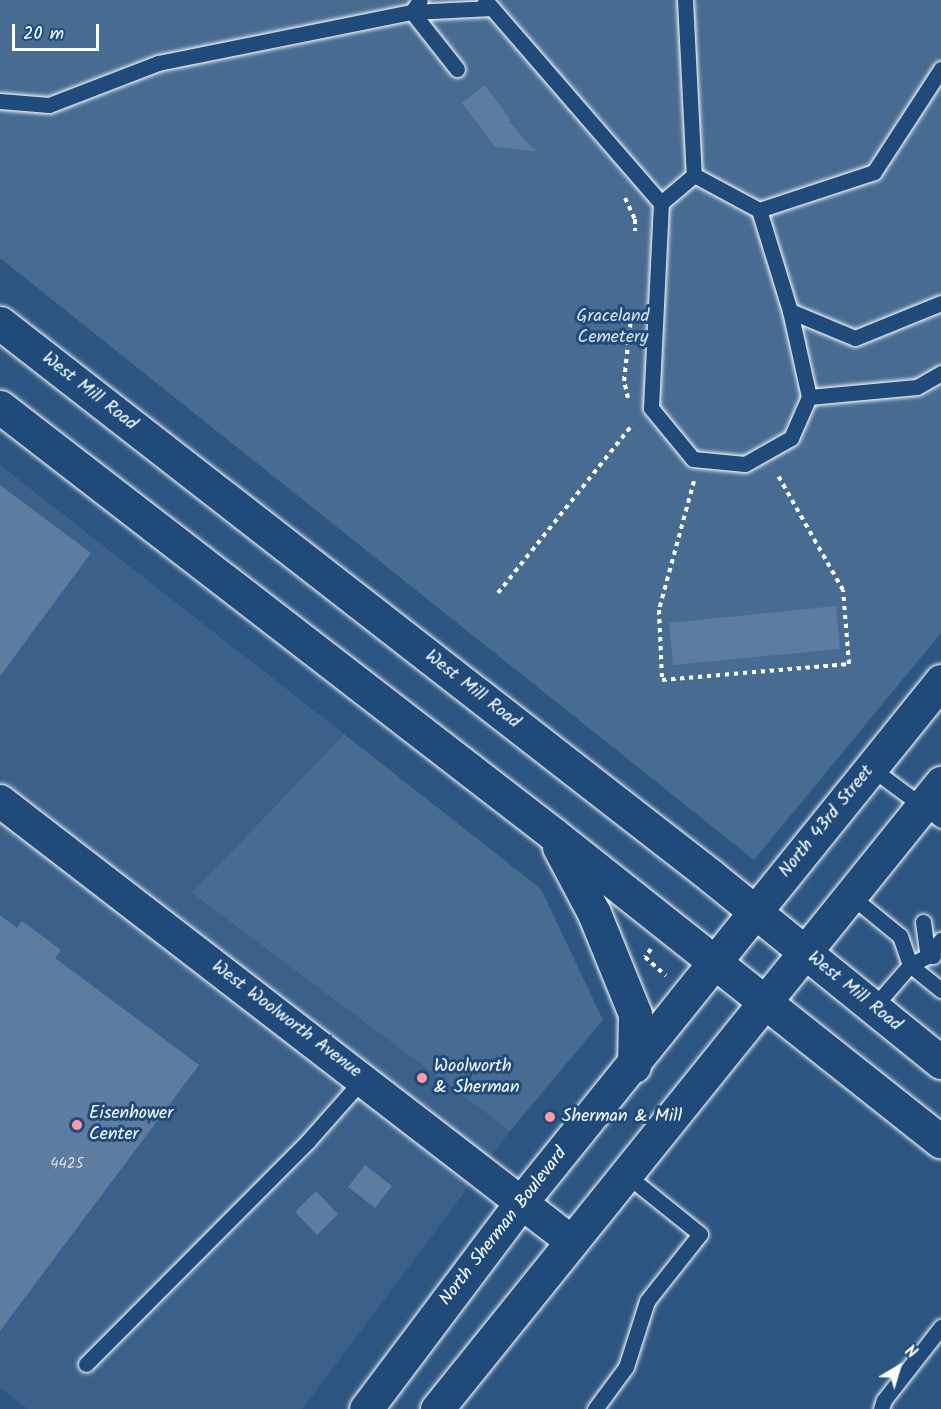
<!DOCTYPE html>
<html>
<head>
<meta charset="utf-8">
<style>
  body { margin:0 }
  #map { position:relative; width:941px; height:1409px; overflow:hidden; background:#2c5582; font-family:Kalam,sans-serif }
  div>[style] { position:absolute }
  .built>* { inset:0; background:#3b618b }
  .green>* { inset:0; background:#486b92 }
  .building>* { inset:0; background:#5e7c9f }
  .path>* { height:4px; margin-top:-2px; transform-origin:0; background:repeating-linear-gradient(90deg,#fff 0 4.5px,transparent 0 9px) }
  .roads { filter:drop-shadow(0 0 2px #fff) drop-shadow(0 0 2px #fff) }
  .service>* { height:15px; margin:-7.5px; padding:0 7.5px; transform-origin:7.5px; border-radius:7.5px; background:#1f4a7a }
  .minor>* { height:32px; margin:-16px; padding:0 16px; transform-origin:16px; border-radius:16px; background:#1f4a7a }
  .secondary>* { height:33px; margin:-16.5px; padding:0 16.5px; transform-origin:16.5px; border-radius:16.5px; background:#1f4a7a }
  .dots>* { width:16px; height:16px; translate:-50% -50%; box-sizing:border-box; border:3px solid #1f4a7a; border-radius:50% }
  span { translate:-50% -50%; white-space:nowrap; text-align:center; line-height:1.15; -webkit-text-stroke:6px #1f4a7a; paint-order:stroke }
  .number-label { font-size:15px; color:#d7dee7 }
  .number-label span { -webkit-text-stroke-width:0 }
  .park-label { font-size:18px; color:#dae1e9 }
  .street-label { font-size:18px; color:#fff }
  .poi-label { font-size:18px; color:#fff }
  .left { translate:0 -50%; text-align:left }
  .north { position:absolute; left:869px; top:1337px; width:60px; height:60px; -webkit-text-stroke:4px #1f4a7a; paint-order:stroke; rotate:38deg; font-size:16px; font-weight:700; line-height:24px; text-align:center; color:#fff }
  .north::after { content:''; display:block; margin:auto; width:21px; height:27px; background:#fff; clip-path:polygon(50% 0,100% 100%,50% 72%,0 100%) }
  .scale { position:absolute; left:12px; top:24px; width:87px; height:27px; box-sizing:border-box; border:3px solid #fff; border-top:0; padding-left:8px; font-size:18px; line-height:21px; white-space:nowrap; color:#fff; -webkit-text-stroke:4px #1f4a7a; paint-order:stroke }
</style>
</head>
<body>
<div id="map">
  <div class="built">
    <div style="clip-path:polygon(0 465px,344px 734px,192px 893px,510px 1131px,302px 1409px,28px 1409px,0 1388px)"></div>
  </div>
  <div class="green">
    <div style="clip-path:polygon(0 0,941px 0,941px 633px,754px 860px,0 258px)"></div>
    <div style="clip-path:polygon(344px 734px,541px 889px,603px 1020px,510px 1131px,192px 893px)"></div>
  </div>
  <div class="building">
    <div style="clip-path:polygon(485px 85px,511px 121px,508px 121px,535px 151px,495px 147px,462px 103px)"></div>
    <div style="clip-path:polygon(0 485px,91px 553px,0 676px)"></div>
    <div style="clip-path:polygon(836px 606px,840px 649px,673px 665px,669px 623px)"></div>
    <div style="clip-path:polygon(0 915px,17px 928px,22px 921px,61px 950px,55px 958px,199px 1065px,0 1331px)"></div>
    <div style="clip-path:polygon(365px 1165px,392px 1186px,375px 1208px,348px 1187px)"></div>
    <div style="clip-path:polygon(316px 1191px,338px 1214px,317px 1235px,295px 1212px)"></div>
  </div>
  <div class="path">
    <div style="left:625px;top:198px;width:23px;rotate:65deg"></div>
    <div style="left:635px;top:219px;width:12px;rotate:90deg"></div>
    <div style="left:628px;top:398px;width:17px;rotate:-103deg"></div>
    <div style="left:624px;top:381px;width:62px;rotate:-83.6deg"></div>
    <div style="left:694px;top:481px;width:134px;rotate:105.2deg"></div>
    <div style="left:659px;top:610px;width:70px;rotate:87.5deg"></div>
    <div style="left:662px;top:680px;width:188px;rotate:-4.9deg"></div>
    <div style="left:849px;top:664px;width:74px;rotate:-94.6deg"></div>
    <div style="left:843px;top:590px;width:133px;rotate:-119.6deg"></div>
    <div style="left:498px;top:593px;width:216px;rotate:-51.4deg"></div>
    <div style="left:651px;top:949px;width:10px;rotate:127deg"></div>
    <div style="left:645px;top:957px;width:28px;rotate:42deg"></div>
  </div>
  <div class="roads">
    <div class="service">
      <div style="left:485px;top:0;width:269px;rotate:49.1deg"></div>
      <div style="left:661px;top:203px;width:205px;rotate:92.8deg"></div>
      <div style="left:651px;top:408px;width:66px;rotate:50.5deg"></div>
      <div style="left:693px;top:459px;width:52px;rotate:5.5deg"></div>
      <div style="left:745px;top:464px;width:53px;rotate:-29.5deg"></div>
      <div style="left:791px;top:438px;width:45px;rotate:-66.3deg"></div>
      <div style="left:809px;top:397px;width:108px;rotate:-5.3deg"></div>
      <div style="left:917px;top:387px;width:28px;rotate:-30deg"></div>
      <div style="left:685px;top:0;width:175px;rotate:87.1deg"></div>
      <div style="left:694px;top:175px;width:74px;rotate:28.3deg"></div>
      <div style="left:759px;top:210px;width:121px;rotate:-18.3deg"></div>
      <div style="left:874px;top:172px;width:123px;rotate:-57deg"></div>
      <div style="left:457px;top:69px;width:73px;rotate:-128.3deg"></div>
      <div style="left:412px;top:12px;width:80px;rotate:-2.9deg"></div>
      <div style="left:0;top:101px;width:49px;rotate:4.7deg"></div>
      <div style="left:49px;top:105px;width:117px;rotate:-21.1deg"></div>
      <div style="left:158px;top:63px;width:259px;rotate:-11.4deg"></div>
      <div style="left:412px;top:12px;width:14px;rotate:-56deg"></div>
      <div style="left:661px;top:203px;width:43px;rotate:-40.3deg"></div>
      <div style="left:759px;top:210px;width:106px;rotate:72.9deg"></div>
      <div style="left:790px;top:311px;width:70px;rotate:22.6deg"></div>
      <div style="left:855px;top:338px;width:93px;rotate:-22.1deg"></div>
      <div style="left:790px;top:311px;width:88px;rotate:77.5deg"></div>
      <div style="left:871px;top:768px;width:87px;rotate:36.6deg"></div>
      <div style="left:851px;top:896px;width:63px;rotate:39.2deg"></div>
      <div style="left:900px;top:936px;width:31px;rotate:71deg"></div>
      <div style="left:910px;top:965px;width:40px;rotate:39deg"></div>
      <div style="left:923px;top:922px;width:34px;rotate:82deg"></div>
      <div style="left:928px;top:956px;width:5px"></div>
      <div style="left:873px;top:1008px;width:57px;rotate:-49.3deg"></div>
      <div style="left:910px;top:965px;width:20px;rotate:-27deg"></div>
      <div style="left:928px;top:956px;width:21px;rotate:-51deg"></div>
      <div style="left:86px;top:1364px;width:315px;rotate:-45.1deg"></div>
      <div style="left:308px;top:1141px;width:83px;rotate:-48.4deg"></div>
      <div style="left:595px;top:1409px;width:52px;rotate:-53.6deg"></div>
      <div style="left:626px;top:1367px;width:69px;rotate:-72.3deg"></div>
      <div style="left:647px;top:1301px;width:85px;rotate:-51.7deg"></div>
      <div style="left:700px;top:1234px;width:96px;rotate:-141.3deg"></div>
      <div style="left:881px;top:1409px;width:9px;rotate:-72deg"></div>
      <div style="left:884px;top:1400px;width:93px;rotate:-52deg"></div>
    </div>
    <div class="minor">
      <div style="left:0;top:801px;width:721px;rotate:37.62deg"></div>
    </div>
    <div class="secondary">
      <div style="left:0;top:323px;width:901px;rotate:37.87deg"></div>
      <div style="left:711px;top:876px;width:296px;rotate:39deg"></div>
      <div style="left:0;top:407px;width:699px;rotate:37.67deg"></div>
      <div style="left:553px;top:834px;width:495px;rotate:38.4deg"></div>
      <div style="left:559px;top:847px;width:75px;rotate:62.1deg"></div>
      <div style="left:594px;top:913px;width:109px;rotate:67.9deg"></div>
      <div style="left:635px;top:1014px;width:52px;rotate:91.1deg"></div>
      <div style="left:366px;top:1409px;width:260px;rotate:-53.1deg"></div>
      <div style="left:522px;top:1201px;width:668px;rotate:-51.14deg"></div>
      <div style="left:437px;top:1409px;width:804px;rotate:-51.16deg"></div>
    </div>
  </div>
  <div class="dots">
    <div style="left:422px;top:1078px;background:#ff9aa2"></div>
    <div style="left:550px;top:1117px;background:#ff9aa2"></div>
    <div style="left:77px;top:1125px;background:#ff9aa2"></div>
  </div>
  <div class="number-label">
    <span style="left:67px;top:1165px">4425</span>
  </div>
  <div class="park-label">
    <span style="left:613px;top:328px">Graceland<br>Cemetery</span>
  </div>
  <div class="street-label">
    <span style="left:89px;top:392px;rotate:38deg">West Mill Road</span>
    <span style="left:472px;top:690px;rotate:38deg">West Mill Road</span>
    <span style="left:827px;top:822px;rotate:-51deg">North 43rd Street</span>
    <span style="left:854px;top:992px;rotate:39deg">West Mill Road</span>
    <span style="left:286px;top:1020px;rotate:37deg">West Woolworth Avenue</span>
    <span style="left:504px;top:1227px;rotate:-52deg">North Sherman Boulevard</span>
  </div>
  <div class="poi-label">
    <span class="left" style="left:434px;top:1078px">Woolworth<br>&amp; Sherman</span>
    <span class="left" style="left:89px;top:1125px">Eisenhower<br>Center</span>
    <span class="left" style="left:562px;top:1117px">Sherman &amp; Mill</span>
  </div>
  <div class="north">N</div>
  <div class="scale">20 m</div>
</div>
</body>
</html>
